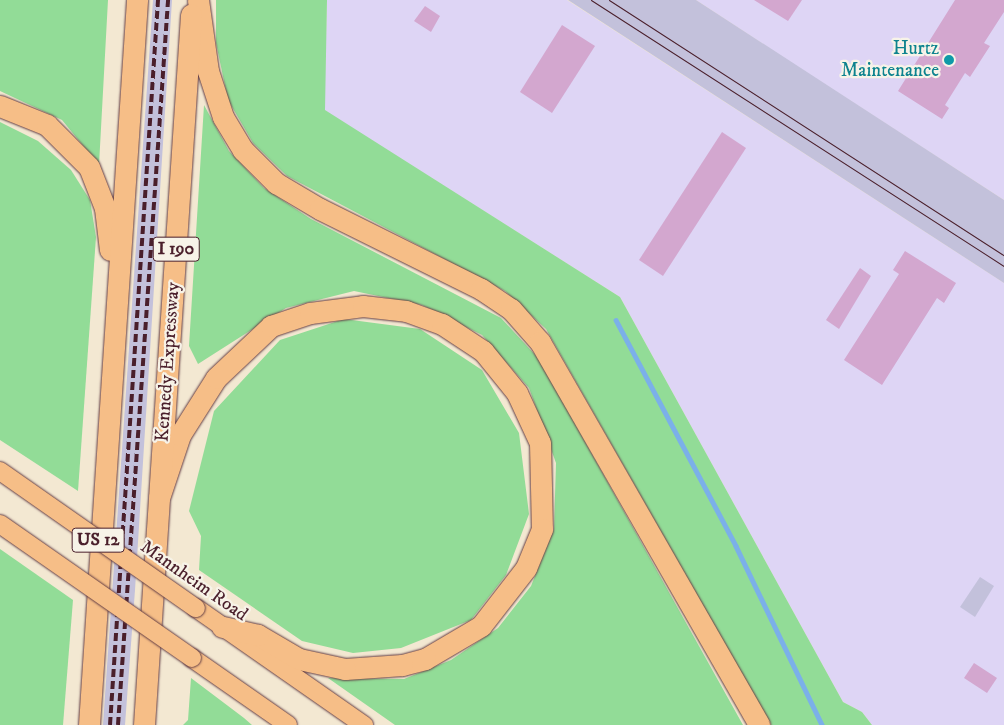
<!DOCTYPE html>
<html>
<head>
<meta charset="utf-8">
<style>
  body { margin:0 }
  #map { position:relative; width:1004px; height:725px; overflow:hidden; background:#f3e8d2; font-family:"IM FELL DW Pica",serif }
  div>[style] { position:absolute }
  .built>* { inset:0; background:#ded5f5 }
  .industrial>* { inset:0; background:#c3c1db }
  .green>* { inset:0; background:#92dc97 }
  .stream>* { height:4.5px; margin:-2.25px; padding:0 2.25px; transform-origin:2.25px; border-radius:2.25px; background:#7bb0e9 }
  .building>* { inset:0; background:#d3a7cf }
  .roads { filter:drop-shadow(0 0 1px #633d44) drop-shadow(0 0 1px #633d44) }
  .primary>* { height:18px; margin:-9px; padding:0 9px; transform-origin:9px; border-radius:9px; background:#f6be87 }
  .highway>* { height:21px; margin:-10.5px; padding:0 10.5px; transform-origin:10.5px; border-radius:10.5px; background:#f6be87 }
  .tram>* { height:1px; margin:-0.5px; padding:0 0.5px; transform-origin:0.5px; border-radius:0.5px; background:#4a1f2b }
  .rail>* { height:4px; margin-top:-2px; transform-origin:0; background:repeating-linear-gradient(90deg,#4a1f2b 0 8px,transparent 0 12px) }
  .bridges { filter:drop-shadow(0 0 1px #633d44) drop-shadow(0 0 1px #633d44) }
  .primary-bridge>* { height:18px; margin:-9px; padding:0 9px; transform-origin:9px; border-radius:9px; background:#f6be87 }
  .dots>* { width:14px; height:14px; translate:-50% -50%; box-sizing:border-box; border:2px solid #f7f3e8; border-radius:50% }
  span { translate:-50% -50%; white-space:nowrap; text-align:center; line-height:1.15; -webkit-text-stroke:4.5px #f7f3e8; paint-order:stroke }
  .shield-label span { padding:1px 4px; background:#f7f3e8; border:1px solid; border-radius:4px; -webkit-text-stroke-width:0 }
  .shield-label { font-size:18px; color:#4a1f2b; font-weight:700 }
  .culture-label { font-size:19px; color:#0d838f }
  .right { translate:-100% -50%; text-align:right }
  .street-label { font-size:19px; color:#4a1f2b }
</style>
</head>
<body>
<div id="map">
  <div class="built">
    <div style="clip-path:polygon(327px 0,567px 0,1004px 283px,1004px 725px,872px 725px,862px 712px,843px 702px,620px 297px,324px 110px)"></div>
    <div style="clip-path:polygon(696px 0,1004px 0,1004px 200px,789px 61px)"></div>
  </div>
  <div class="industrial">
    <div style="clip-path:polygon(153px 0,172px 0,135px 590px,125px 725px,103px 725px)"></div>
    <div style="clip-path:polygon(568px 0,696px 0,1004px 200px,1004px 283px)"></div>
    <div style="clip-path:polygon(980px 577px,994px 586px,975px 617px,960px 607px)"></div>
  </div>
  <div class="green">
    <div style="clip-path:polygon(0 0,108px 0,99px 165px,62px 120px,0 91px)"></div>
    <div style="clip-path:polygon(216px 0,327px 0,325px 110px,620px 297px,843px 702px,862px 712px,872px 725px,771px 725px,546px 329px,505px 291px,287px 176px,253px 143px,228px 100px,216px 43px)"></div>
    <div style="clip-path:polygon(204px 105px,229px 151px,264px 188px,311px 219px,501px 318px,539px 359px,743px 725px,395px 725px,328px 678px,404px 679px,451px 660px,498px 628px,531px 586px,554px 529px,556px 463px,529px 388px,482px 335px,422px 305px,354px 291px,286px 308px,198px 364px,189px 346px)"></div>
    <div style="clip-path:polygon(0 122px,38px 141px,71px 170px,90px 200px,96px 237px,78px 491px,0 440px)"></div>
    <div style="clip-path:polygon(344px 319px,420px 329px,482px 370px,519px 433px,529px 514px,506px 575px,471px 620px,401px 648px,353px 653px,302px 641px,199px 570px,201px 536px,189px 511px,214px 411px,280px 340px)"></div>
    <div style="clip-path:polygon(0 549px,73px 600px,63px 725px,0 725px)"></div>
    <div style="clip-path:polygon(191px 678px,244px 718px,252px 725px,183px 725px,188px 720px)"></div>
  </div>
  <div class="stream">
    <div style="left:616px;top:320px;width:256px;rotate:62deg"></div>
    <div style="left:736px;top:546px;width:199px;rotate:64.3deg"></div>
  </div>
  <div class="building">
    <div style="clip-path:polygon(754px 0,802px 0,788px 21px)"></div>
    <div style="clip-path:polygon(955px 0,1004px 0,1004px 12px,984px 43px,990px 46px,970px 77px,965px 73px,945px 105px,949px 108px,942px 119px,898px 91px)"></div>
    <div style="clip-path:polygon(425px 6px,440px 16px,431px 32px,414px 21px)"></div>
    <div style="clip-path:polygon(562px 25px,595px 46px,552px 113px,520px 92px)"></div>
    <div style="clip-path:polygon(722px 132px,746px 148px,663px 276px,639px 260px)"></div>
    <div style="clip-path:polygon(905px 251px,956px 283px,944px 303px,937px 298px,882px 385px,844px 360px,899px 274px,893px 270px)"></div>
    <div style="clip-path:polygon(860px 268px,871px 276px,839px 329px,826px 320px)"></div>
    <div style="clip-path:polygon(974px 663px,997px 678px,987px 693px,964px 678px)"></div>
  </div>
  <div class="roads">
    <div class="primary">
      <div style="left:196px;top:608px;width:205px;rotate:34.9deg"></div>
      <div style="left:192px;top:658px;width:117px;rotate:34.9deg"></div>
    </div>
    <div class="highway">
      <div style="left:198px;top:0;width:72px;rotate:82deg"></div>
      <div style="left:208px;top:71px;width:48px;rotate:71.9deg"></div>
      <div style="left:223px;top:117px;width:39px;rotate:59deg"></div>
      <div style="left:243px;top:150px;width:47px;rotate:45deg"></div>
      <div style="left:276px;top:183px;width:51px;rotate:30.6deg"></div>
      <div style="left:320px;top:209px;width:180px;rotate:26.4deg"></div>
      <div style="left:481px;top:289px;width:36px;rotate:34deg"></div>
      <div style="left:511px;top:309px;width:44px;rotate:48.7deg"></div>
      <div style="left:540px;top:342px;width:441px;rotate:60.2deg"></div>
      <div style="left:0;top:106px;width:51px;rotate:22deg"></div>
      <div style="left:47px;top:125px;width:59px;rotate:45deg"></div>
      <div style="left:89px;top:167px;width:44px;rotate:68.7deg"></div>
      <div style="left:105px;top:208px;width:42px;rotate:83.2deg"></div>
      <div style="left:159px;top:498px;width:66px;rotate:-71.6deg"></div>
      <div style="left:180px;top:435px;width:67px;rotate:-57.7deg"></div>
      <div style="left:216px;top:378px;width:76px;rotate:-43.4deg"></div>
      <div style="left:271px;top:326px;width:41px;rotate:-18.4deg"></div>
      <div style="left:310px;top:313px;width:53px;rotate:-7.5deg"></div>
      <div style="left:363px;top:306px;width:43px;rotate:6.6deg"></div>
      <div style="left:406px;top:311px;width:38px;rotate:20deg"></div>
      <div style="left:442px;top:324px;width:49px;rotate:33.4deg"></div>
      <div style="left:483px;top:351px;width:54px;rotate:51deg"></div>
      <div style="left:517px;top:393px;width:55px;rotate:65.3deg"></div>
      <div style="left:540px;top:443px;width:86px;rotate:88.7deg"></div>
      <div style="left:542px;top:529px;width:42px;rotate:112.3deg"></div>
      <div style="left:526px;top:568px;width:73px;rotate:127.8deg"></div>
      <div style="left:481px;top:626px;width:65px;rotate:149.5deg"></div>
      <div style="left:425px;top:659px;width:24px;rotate:165deg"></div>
      <div style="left:402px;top:665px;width:57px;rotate:176deg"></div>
      <div style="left:345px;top:669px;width:47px;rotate:-167.7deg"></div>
      <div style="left:299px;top:659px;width:48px;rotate:-149.7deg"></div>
      <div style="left:258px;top:635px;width:37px;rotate:-167deg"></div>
      <div style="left:89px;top:725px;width:727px;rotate:-86.21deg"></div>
      <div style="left:144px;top:725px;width:712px;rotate:-86.21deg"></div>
    </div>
  </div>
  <div class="tram">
    <div style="left:591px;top:0;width:491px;rotate:32.8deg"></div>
    <div style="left:609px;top:0;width:471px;rotate:32.9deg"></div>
  </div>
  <div class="rail">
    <div style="left:110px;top:725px;width:727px;rotate:-86.21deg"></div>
    <div style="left:118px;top:725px;width:727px;rotate:-86.05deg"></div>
  </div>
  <div class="bridges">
    <div class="primary-bridge">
      <div style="left:0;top:471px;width:239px;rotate:35deg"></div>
      <div style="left:0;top:524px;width:234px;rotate:34.9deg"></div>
    </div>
  </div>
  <div class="dots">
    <div style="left:949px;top:60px;background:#0f9aa8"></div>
  </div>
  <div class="shield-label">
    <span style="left:176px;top:249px">I 190</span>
    <span style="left:98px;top:540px">US 12</span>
  </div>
  <div class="culture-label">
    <span class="right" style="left:939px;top:60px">Hurtz<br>Maintenance</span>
  </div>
  <div class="street-label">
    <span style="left:168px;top:362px;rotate:-86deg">Kennedy Expressway</span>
    <span style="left:194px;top:581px;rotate:35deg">Mannheim Road</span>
  </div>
</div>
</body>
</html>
